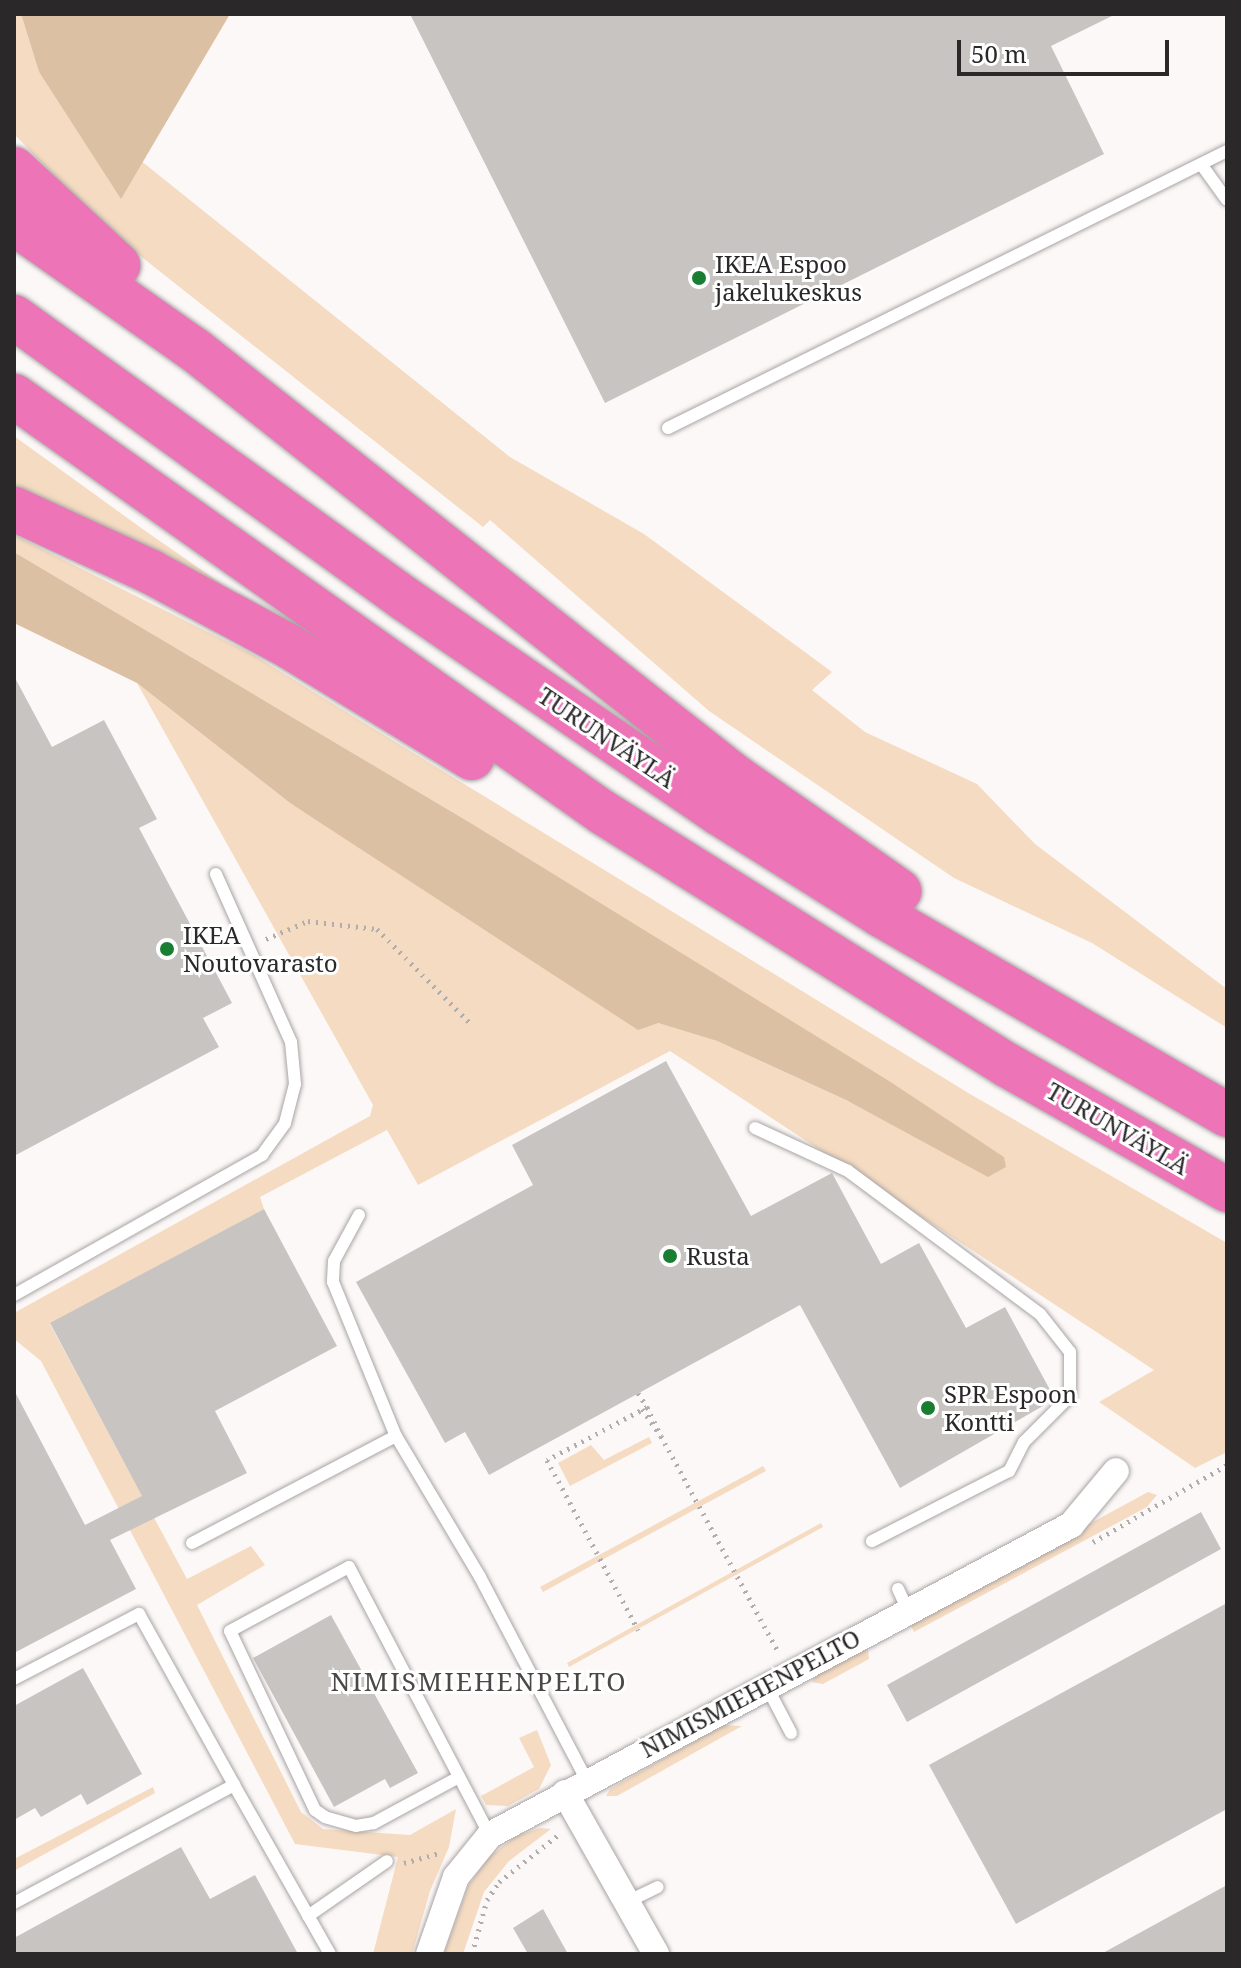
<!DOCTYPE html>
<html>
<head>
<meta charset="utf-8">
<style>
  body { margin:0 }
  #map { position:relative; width:1241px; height:1968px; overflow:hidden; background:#fdf8f8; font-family:"Noto Serif",serif }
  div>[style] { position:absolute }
  .green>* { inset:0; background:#f5dbc1 }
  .forest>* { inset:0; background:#dcc0a3 }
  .building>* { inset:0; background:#c8c4c2 }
  .path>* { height:5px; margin-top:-2.5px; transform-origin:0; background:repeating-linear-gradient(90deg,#b1adad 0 2px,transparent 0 8px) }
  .roads { filter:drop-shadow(0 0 2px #a9a4a4) drop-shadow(0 0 2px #a9a4a4) }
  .service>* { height:12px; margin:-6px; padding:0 6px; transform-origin:6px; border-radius:6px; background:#fff }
  .minor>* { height:26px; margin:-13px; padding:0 13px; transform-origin:13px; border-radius:13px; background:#fff }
  .motorway>* { height:44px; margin:-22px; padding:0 22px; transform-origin:22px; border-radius:22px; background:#ec74b7 }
  .dots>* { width:22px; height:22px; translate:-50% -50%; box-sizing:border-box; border:4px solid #fff; border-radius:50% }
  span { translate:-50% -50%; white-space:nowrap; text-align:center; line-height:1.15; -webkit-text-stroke:6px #fff; paint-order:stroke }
  .poi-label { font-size:24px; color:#2a2828 }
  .left { translate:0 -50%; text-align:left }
  .street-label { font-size:24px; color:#2a2828 }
  .neighbourhood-label { font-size:26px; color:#4c4848; letter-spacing:2px }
  .frame { position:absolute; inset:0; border:16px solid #2a2828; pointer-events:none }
  .scale { position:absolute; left:957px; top:40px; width:212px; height:36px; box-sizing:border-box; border:4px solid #2a2828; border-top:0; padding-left:10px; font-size:24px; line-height:28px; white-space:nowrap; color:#2a2828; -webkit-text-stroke:6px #fff; paint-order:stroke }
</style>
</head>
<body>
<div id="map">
  <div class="green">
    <div style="clip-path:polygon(14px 14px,21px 14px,39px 72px,121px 198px,140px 160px,510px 457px,644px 534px,832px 672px,812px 690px,865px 732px,977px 784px,1035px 844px,1227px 989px,1227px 1028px,1092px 943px,954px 878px,709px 711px,490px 520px,483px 527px,105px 228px,14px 134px)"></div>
    <div style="clip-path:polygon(14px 436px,144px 530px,255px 607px,14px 493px)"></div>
    <div style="clip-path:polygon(14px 535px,252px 654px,970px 1094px,1227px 1243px,1227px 1452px,1195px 1468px,1099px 1402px,1154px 1370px,670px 1051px,418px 1185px,387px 1130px,260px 1197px,264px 1209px,50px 1324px,187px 1579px,251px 1546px,265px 1565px,197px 1605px,301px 1812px,323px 1829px,410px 1835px,456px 1809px,449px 1847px,430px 1891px,412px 1954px,373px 1954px,398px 1857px,295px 1844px,41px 1361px,14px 1339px,14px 1313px,370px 1116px,373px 1105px,137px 683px,290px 803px,658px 1023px,717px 1041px,848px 1101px,1004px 1157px,474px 825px,14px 552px)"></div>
    <div style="clip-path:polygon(649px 1437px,652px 1443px,570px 1486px,558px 1463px,591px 1445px,604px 1460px)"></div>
    <div style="clip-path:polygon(763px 1466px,766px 1471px,543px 1592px,540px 1587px)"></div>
    <div style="clip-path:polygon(1148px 1492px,1157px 1495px,1147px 1507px,914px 1632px,909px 1622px)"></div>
    <div style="clip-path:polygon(821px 1523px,823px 1527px,569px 1667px,567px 1663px)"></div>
    <div style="clip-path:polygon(863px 1649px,868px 1650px,869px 1659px,823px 1684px,812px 1682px,817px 1673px)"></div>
    <div style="clip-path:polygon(723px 1725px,742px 1726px,617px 1796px,606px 1796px,610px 1789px)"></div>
    <div style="clip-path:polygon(537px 1730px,551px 1765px,539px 1789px,508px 1806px,486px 1805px,481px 1796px,534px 1767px,519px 1738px)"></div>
    <div style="clip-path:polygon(153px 1787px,155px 1793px,14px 1871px,14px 1859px)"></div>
    <div style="clip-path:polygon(540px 1828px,551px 1829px,509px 1861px,484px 1892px,463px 1954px,444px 1954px,468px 1886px,489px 1857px,516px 1836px)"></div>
  </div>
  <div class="forest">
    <div style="clip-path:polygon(21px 14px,230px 14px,121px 199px,39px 72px)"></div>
    <div style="clip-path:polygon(14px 552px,474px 825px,889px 1081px,1004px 1157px,1006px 1167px,988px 1177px,848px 1101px,717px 1041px,658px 1023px,638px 1030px,290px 803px,137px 683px,14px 623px)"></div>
  </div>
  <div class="building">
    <div style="clip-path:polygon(410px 14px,1116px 14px,1051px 46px,1104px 154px,605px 403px)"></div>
    <div style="clip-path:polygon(14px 676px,52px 747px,104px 720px,157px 819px,139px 828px,232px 1003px,203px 1018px,219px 1047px,14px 1156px)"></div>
    <div style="clip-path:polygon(666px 1061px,751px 1216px,832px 1173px,881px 1264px,919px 1243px,966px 1328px,1005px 1307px,1055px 1399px,900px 1488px,800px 1305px,489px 1475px,465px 1432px,445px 1443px,356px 1282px,533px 1185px,512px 1145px)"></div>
    <div style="clip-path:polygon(264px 1209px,337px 1346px,215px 1411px,247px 1473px,110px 1540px,136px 1589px,14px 1653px,14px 1390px,85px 1525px,142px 1496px,50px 1323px)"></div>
    <div style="clip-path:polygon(1201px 1512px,1221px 1549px,907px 1722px,887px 1685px)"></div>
    <div style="clip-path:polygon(1227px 1603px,1227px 1809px,1016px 1924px,929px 1765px)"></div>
    <div style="clip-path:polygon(331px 1615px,418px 1773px,390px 1788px,385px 1779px,334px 1807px,253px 1658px)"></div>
    <div style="clip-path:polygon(83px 1668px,142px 1774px,87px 1805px,81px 1794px,41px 1817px,35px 1808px,14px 1820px,14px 1706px)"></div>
    <div style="clip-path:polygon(181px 1847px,210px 1899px,255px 1875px,298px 1954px,14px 1954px,14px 1938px)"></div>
    <div style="clip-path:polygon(1227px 1885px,1227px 1954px,1101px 1954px)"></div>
    <div style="clip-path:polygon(543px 1909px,568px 1954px,528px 1954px,513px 1928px)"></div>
  </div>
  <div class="path">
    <div style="left:266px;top:939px;width:46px;rotate:-23.2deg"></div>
    <div style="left:308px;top:921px;width:69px;rotate:6.6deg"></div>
    <div style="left:377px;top:929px;width:135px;rotate:45.3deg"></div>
    <div style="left:638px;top:1393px;width:17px;rotate:57deg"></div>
    <div style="left:647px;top:1407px;width:113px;rotate:152.1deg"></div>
    <div style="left:547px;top:1460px;width:193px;rotate:61.8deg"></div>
    <div style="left:647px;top:1407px;width:32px;rotate:64deg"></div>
    <div style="left:642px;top:1409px;width:33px;rotate:55deg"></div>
    <div style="left:661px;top:1436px;width:247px;rotate:61.5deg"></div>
    <div style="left:1093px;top:1542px;width:155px;rotate:-29.9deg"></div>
    <div style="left:404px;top:1863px;width:37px;rotate:-16deg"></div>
    <div style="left:472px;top:1954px;width:56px;rotate:-74.5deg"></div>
    <div style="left:487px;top:1900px;width:22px;rotate:-56deg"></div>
    <div style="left:499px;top:1882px;width:75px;rotate:-38.5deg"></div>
  </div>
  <div class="roads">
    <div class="service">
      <div style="left:1201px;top:164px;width:44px;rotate:54.2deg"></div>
      <div style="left:668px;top:428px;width:624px;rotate:-26.36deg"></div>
      <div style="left:755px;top:1128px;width:102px;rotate:24.8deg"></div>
      <div style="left:848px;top:1171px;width:239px;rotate:36.7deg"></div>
      <div style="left:1040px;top:1314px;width:48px;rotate:51.7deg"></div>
      <div style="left:1070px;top:1352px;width:44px;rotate:90deg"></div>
      <div style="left:1070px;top:1396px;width:65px;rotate:135deg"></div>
      <div style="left:1024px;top:1442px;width:33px;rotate:117deg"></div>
      <div style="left:1009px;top:1471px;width:154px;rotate:152.9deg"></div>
      <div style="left:359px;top:1215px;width:52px;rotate:118.5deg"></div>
      <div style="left:334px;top:1261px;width:21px;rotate:93deg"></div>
      <div style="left:333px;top:1282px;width:166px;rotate:67.8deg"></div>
      <div style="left:14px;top:1295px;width:285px;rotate:-29.4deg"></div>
      <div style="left:262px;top:1155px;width:39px;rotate:-54deg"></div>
      <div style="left:285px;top:1123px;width:40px;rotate:-75.6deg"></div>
      <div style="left:295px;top:1084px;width:42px;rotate:-95.4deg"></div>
      <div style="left:291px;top:1042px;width:184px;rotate:-114.1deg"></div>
      <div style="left:192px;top:1543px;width:230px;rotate:-27.7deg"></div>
      <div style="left:396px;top:1436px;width:164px;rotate:59.2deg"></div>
      <div style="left:480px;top:1577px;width:230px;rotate:62.3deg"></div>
      <div style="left:898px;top:1589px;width:21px;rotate:65deg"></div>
      <div style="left:14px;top:1679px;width:141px;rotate:-27.5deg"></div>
      <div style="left:139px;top:1614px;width:196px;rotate:60.9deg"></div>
      <div style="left:767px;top:1687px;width:52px;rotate:62.4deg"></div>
      <div style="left:459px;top:1777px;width:97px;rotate:151.6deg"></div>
      <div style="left:374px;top:1823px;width:18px;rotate:171deg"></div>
      <div style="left:356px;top:1826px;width:32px;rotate:-164deg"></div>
      <div style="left:325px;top:1817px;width:12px;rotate:-145deg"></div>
      <div style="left:315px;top:1810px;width:198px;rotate:-115.4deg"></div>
      <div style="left:230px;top:1631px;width:135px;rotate:-28.3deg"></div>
      <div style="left:349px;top:1567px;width:303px;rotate:62.3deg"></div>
      <div style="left:627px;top:1902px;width:34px;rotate:-26deg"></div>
      <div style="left:14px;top:1903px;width:250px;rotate:-28.2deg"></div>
      <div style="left:234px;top:1785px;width:194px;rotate:60.4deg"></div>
      <div style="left:308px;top:1916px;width:96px;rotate:-34.8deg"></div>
    </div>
    <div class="minor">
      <div style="left:565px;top:1793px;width:185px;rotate:60.5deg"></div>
      <div style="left:429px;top:1954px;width:82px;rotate:-70.7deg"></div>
      <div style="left:456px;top:1877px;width:54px;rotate:-51deg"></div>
      <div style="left:490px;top:1835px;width:659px;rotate:-28.08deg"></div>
      <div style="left:1071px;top:1525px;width:70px;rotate:-50.2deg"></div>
    </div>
    <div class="motorway">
      <div style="left:14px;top:169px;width:142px;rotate:42.7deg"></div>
      <div style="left:14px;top:223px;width:221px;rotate:35.1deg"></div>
      <div style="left:195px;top:350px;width:691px;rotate:38.3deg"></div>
      <div style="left:737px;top:778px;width:198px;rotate:34.9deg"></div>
      <div style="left:14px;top:317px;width:482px;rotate:35.8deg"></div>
      <div style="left:405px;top:599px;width:380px;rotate:34.3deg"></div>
      <div style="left:719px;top:813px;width:191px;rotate:32.2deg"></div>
      <div style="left:881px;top:915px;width:400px;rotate:30deg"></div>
      <div style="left:14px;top:396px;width:720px;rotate:35.28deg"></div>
      <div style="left:602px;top:812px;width:478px;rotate:32deg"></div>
      <div style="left:1007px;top:1065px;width:253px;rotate:29.6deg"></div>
      <div style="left:14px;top:509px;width:151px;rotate:24.7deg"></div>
      <div style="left:151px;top:572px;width:158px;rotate:28.3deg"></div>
      <div style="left:290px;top:647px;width:213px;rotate:31.4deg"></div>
    </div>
  </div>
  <div class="dots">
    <div style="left:699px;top:278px;background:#197e32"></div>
    <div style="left:167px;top:949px;background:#197e32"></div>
    <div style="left:670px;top:1256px;background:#197e32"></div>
    <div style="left:928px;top:1408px;background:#197e32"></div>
  </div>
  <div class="poi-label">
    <span class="left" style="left:715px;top:278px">IKEA Espoo<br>jakelukeskus</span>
    <span class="left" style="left:183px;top:949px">IKEA<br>Noutovarasto</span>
    <span class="left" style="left:686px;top:1256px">Rusta</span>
    <span class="left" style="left:944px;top:1408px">SPR Espoon<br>Kontti</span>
  </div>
  <div class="street-label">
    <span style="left:607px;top:737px;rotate:34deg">TURUNVÄYLÄ</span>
    <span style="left:1118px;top:1128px;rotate:30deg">TURUNVÄYLÄ</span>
    <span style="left:750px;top:1693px;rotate:-28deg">NIMISMIEHENPELTO</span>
  </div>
  <div class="neighbourhood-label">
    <span style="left:479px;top:1682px">NIMISMIEHENPELTO</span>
  </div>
  <div class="frame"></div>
  <div class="scale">50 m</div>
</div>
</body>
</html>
